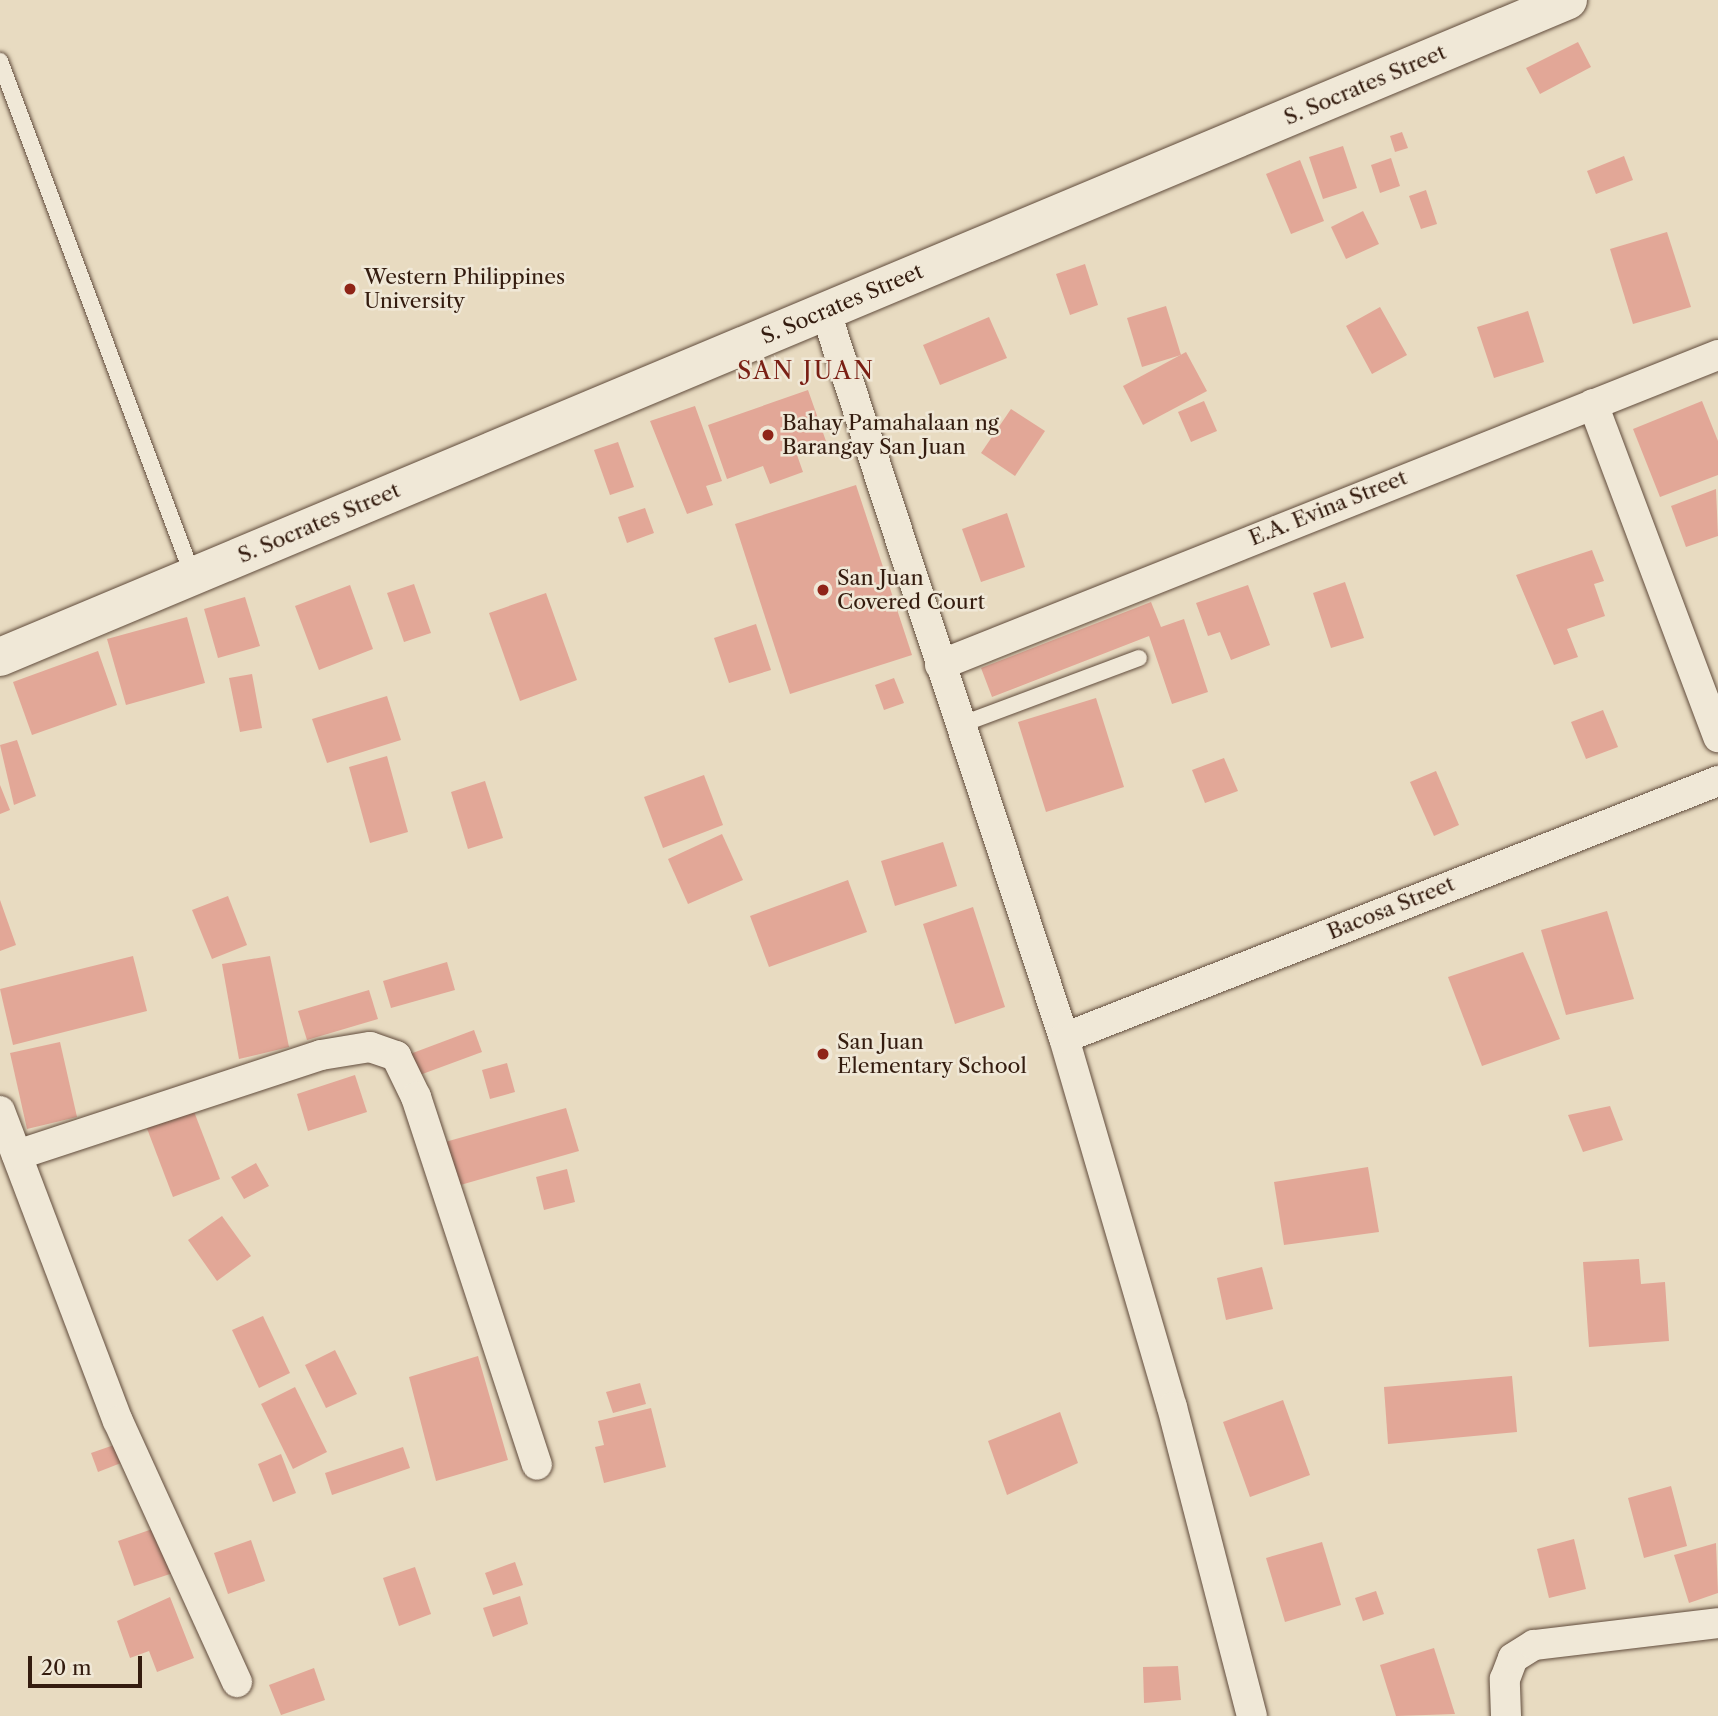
<!DOCTYPE html>
<html>
<head>
<meta charset="utf-8">
<style>
  body { margin:0 }
  #map { position:relative; width:1718px; height:1716px; overflow:hidden; background:#e8dbc1; font-family:"Libre Caslon Text",serif }
  div>[style] { position:absolute }
  .building>* { inset:0; background:#e2a797 }
  .roads { filter:drop-shadow(0 0 2px #614c3c) drop-shadow(0 0 2px #614c3c) }
  .service>* { height:16px; margin:-8px; padding:0 8px; transform-origin:8px; border-radius:8px; background:#f0e8d7 }
  .minor>* { height:30px; margin:-15px; padding:0 15px; transform-origin:15px; border-radius:15px; background:#f0e8d7 }
  .tertiary>* { height:38px; margin:-19px; padding:0 19px; transform-origin:19px; border-radius:19px; background:#f0e8d7 }
  .dots>* { width:19px; height:19px; translate:-50% -50%; box-sizing:border-box; border:4px solid #f0e8d7; border-radius:50% }
  span { translate:-50% -50%; white-space:nowrap; text-align:center; line-height:1.15; -webkit-text-stroke:5px #f0e8d7; paint-order:stroke }
  .street-label { font-size:21px; color:#341c0f }
  .poi-label { font-size:21px; color:#341c0f }
  .left { translate:0 -50%; text-align:left }
  .quarter-label { font-size:24px; color:#7a1f14; letter-spacing:2px }
  .scale { position:absolute; left:28px; top:1656px; width:114px; height:32px; box-sizing:border-box; border:4px solid #341c0f; border-top:0; padding-left:9px; font-size:21px; line-height:24px; white-space:nowrap; color:#341c0f; -webkit-text-stroke:5px #f0e8d7; paint-order:stroke }
</style>
</head>
<body>
<div id="map">
  <div class="building">
    <div style="clip-path:polygon(1578px 42px,1591px 67px,1540px 94px,1526px 68px)"></div>
    <div style="clip-path:polygon(1402px 132px,1408px 148px,1395px 152px,1390px 136px)"></div>
    <div style="clip-path:polygon(1343px 146px,1357px 188px,1323px 199px,1309px 157px)"></div>
    <div style="clip-path:polygon(1624px 156px,1633px 180px,1596px 194px,1587px 171px)"></div>
    <div style="clip-path:polygon(1391px 158px,1400px 186px,1380px 193px,1371px 165px)"></div>
    <div style="clip-path:polygon(1300px 160px,1324px 221px,1291px 234px,1266px 174px)"></div>
    <div style="clip-path:polygon(1426px 190px,1437px 224px,1421px 229px,1409px 196px)"></div>
    <div style="clip-path:polygon(1363px 211px,1379px 244px,1346px 259px,1331px 227px)"></div>
    <div style="clip-path:polygon(1667px 232px,1691px 307px,1633px 324px,1610px 249px)"></div>
    <div style="clip-path:polygon(1085px 264px,1098px 305px,1070px 315px,1056px 274px)"></div>
    <div style="clip-path:polygon(1166px 306px,1181px 355px,1142px 367px,1127px 318px)"></div>
    <div style="clip-path:polygon(1380px 307px,1407px 355px,1372px 374px,1346px 326px)"></div>
    <div style="clip-path:polygon(1528px 311px,1544px 362px,1494px 378px,1477px 327px)"></div>
    <div style="clip-path:polygon(989px 317px,1007px 358px,940px 385px,923px 345px)"></div>
    <div style="clip-path:polygon(1186px 352px,1207px 391px,1143px 425px,1123px 386px)"></div>
    <div style="clip-path:polygon(808px 390px,827px 444px,797px 455px,803px 472px,770px 484px,763px 466px,727px 479px,708px 425px)"></div>
    <div style="clip-path:polygon(1204px 401px,1217px 431px,1191px 442px,1178px 412px)"></div>
    <div style="clip-path:polygon(1702px 401px,1718px 441px,1718px 475px,1660px 497px,1633px 429px)"></div>
    <div style="clip-path:polygon(695px 406px,722px 481px,706px 486px,713px 505px,687px 514px,650px 421px)"></div>
    <div style="clip-path:polygon(1011px 409px,1045px 431px,1015px 476px,981px 453px)"></div>
    <div style="clip-path:polygon(618px 442px,634px 487px,610px 495px,594px 450px)"></div>
    <div style="clip-path:polygon(856px 485px,912px 655px,790px 694px,735px 524px)"></div>
    <div style="clip-path:polygon(1716px 489px,1718px 536px,1686px 547px,1671px 506px)"></div>
    <div style="clip-path:polygon(645px 508px,654px 533px,627px 543px,618px 517px)"></div>
    <div style="clip-path:polygon(1007px 513px,1025px 567px,981px 582px,962px 529px)"></div>
    <div style="clip-path:polygon(1592px 550px,1604px 581px,1594px 584px,1605px 616px,1567px 629px,1578px 657px,1554px 665px,1516px 575px)"></div>
    <div style="clip-path:polygon(1345px 582px,1364px 638px,1331px 648px,1313px 593px)"></div>
    <div style="clip-path:polygon(414px 584px,431px 633px,404px 642px,387px 593px)"></div>
    <div style="clip-path:polygon(350px 585px,373px 649px,319px 670px,295px 606px)"></div>
    <div style="clip-path:polygon(1248px 585px,1270px 645px,1231px 660px,1220px 632px,1208px 636px,1196px 603px)"></div>
    <div style="clip-path:polygon(546px 593px,577px 680px,520px 701px,489px 613px)"></div>
    <div style="clip-path:polygon(245px 597px,260px 646px,218px 658px,204px 609px)"></div>
    <div style="clip-path:polygon(1151px 602px,1161px 627px,1184px 619px,1208px 692px,1172px 704px,1149px 636px,992px 697px,981px 668px)"></div>
    <div style="clip-path:polygon(187px 617px,205px 683px,126px 705px,107px 639px)"></div>
    <div style="clip-path:polygon(756px 624px,771px 670px,729px 683px,714px 638px)"></div>
    <div style="clip-path:polygon(98px 651px,117px 705px,32px 735px,13px 682px)"></div>
    <div style="clip-path:polygon(252px 674px,262px 728px,240px 732px,229px 678px)"></div>
    <div style="clip-path:polygon(894px 678px,904px 703px,884px 710px,875px 685px)"></div>
    <div style="clip-path:polygon(387px 696px,401px 740px,327px 763px,312px 719px)"></div>
    <div style="clip-path:polygon(1096px 698px,1124px 787px,1046px 812px,1018px 722px)"></div>
    <div style="clip-path:polygon(1603px 710px,1618px 747px,1586px 759px,1571px 722px)"></div>
    <div style="clip-path:polygon(17px 740px,36px 796px,14px 805px,0 745px)"></div>
    <div style="clip-path:polygon(387px 756px,408px 832px,370px 843px,349px 767px)"></div>
    <div style="clip-path:polygon(1224px 758px,1238px 791px,1205px 803px,1192px 770px)"></div>
    <div style="clip-path:polygon(1436px 771px,1459px 825px,1434px 836px,1410px 782px)"></div>
    <div style="clip-path:polygon(704px 775px,723px 825px,663px 848px,644px 797px)"></div>
    <div style="clip-path:polygon(485px 781px,503px 838px,468px 849px,451px 792px)"></div>
    <div style="clip-path:polygon(0 785px,10px 810px,0 814px)"></div>
    <div style="clip-path:polygon(722px 834px,743px 880px,688px 904px,668px 859px)"></div>
    <div style="clip-path:polygon(943px 842px,957px 886px,895px 906px,881px 861px)"></div>
    <div style="clip-path:polygon(848px 880px,867px 932px,769px 967px,750px 916px)"></div>
    <div style="clip-path:polygon(228px 896px,247px 945px,212px 959px,192px 910px)"></div>
    <div style="clip-path:polygon(0 900px,16px 945px,0 951px)"></div>
    <div style="clip-path:polygon(973px 907px,1005px 1007px,955px 1024px,923px 924px)"></div>
    <div style="clip-path:polygon(1607px 911px,1634px 999px,1566px 1015px,1541px 930px)"></div>
    <div style="clip-path:polygon(1523px 952px,1560px 1039px,1482px 1066px,1448px 977px)"></div>
    <div style="clip-path:polygon(133px 956px,147px 1011px,13px 1045px,0 989px)"></div>
    <div style="clip-path:polygon(270px 956px,289px 1047px,239px 1059px,222px 964px)"></div>
    <div style="clip-path:polygon(447px 962px,455px 990px,391px 1008px,383px 981px)"></div>
    <div style="clip-path:polygon(369px 990px,378px 1019px,307px 1040px,298px 1011px)"></div>
    <div style="clip-path:polygon(474px 1030px,482px 1052px,417px 1076px,410px 1054px)"></div>
    <div style="clip-path:polygon(60px 1042px,77px 1117px,27px 1129px,10px 1053px)"></div>
    <div style="clip-path:polygon(507px 1063px,515px 1092px,490px 1099px,482px 1070px)"></div>
    <div style="clip-path:polygon(355px 1075px,367px 1112px,308px 1131px,297px 1094px)"></div>
    <div style="clip-path:polygon(1610px 1106px,1623px 1140px,1583px 1152px,1568px 1115px)"></div>
    <div style="clip-path:polygon(566px 1108px,579px 1151px,450px 1188px,438px 1144px)"></div>
    <div style="clip-path:polygon(193px 1109px,220px 1179px,173px 1197px,146px 1126px)"></div>
    <div style="clip-path:polygon(256px 1163px,269px 1186px,244px 1199px,231px 1177px)"></div>
    <div style="clip-path:polygon(1368px 1167px,1379px 1232px,1284px 1245px,1274px 1182px)"></div>
    <div style="clip-path:polygon(567px 1169px,575px 1202px,544px 1210px,536px 1177px)"></div>
    <div style="clip-path:polygon(222px 1216px,251px 1256px,217px 1281px,188px 1240px)"></div>
    <div style="clip-path:polygon(1639px 1259px,1641px 1284px,1665px 1282px,1669px 1341px,1589px 1347px,1583px 1262px)"></div>
    <div style="clip-path:polygon(1262px 1267px,1273px 1309px,1226px 1320px,1217px 1278px)"></div>
    <div style="clip-path:polygon(263px 1316px,290px 1373px,259px 1388px,232px 1330px)"></div>
    <div style="clip-path:polygon(335px 1350px,357px 1394px,326px 1408px,305px 1365px)"></div>
    <div style="clip-path:polygon(478px 1356px,508px 1460px,436px 1481px,409px 1377px)"></div>
    <div style="clip-path:polygon(1512px 1376px,1517px 1432px,1388px 1444px,1384px 1387px)"></div>
    <div style="clip-path:polygon(640px 1383px,646px 1404px,613px 1413px,606px 1392px)"></div>
    <div style="clip-path:polygon(295px 1387px,327px 1452px,293px 1469px,261px 1404px)"></div>
    <div style="clip-path:polygon(1283px 1400px,1310px 1475px,1250px 1497px,1223px 1422px)"></div>
    <div style="clip-path:polygon(651px 1408px,666px 1467px,604px 1483px,595px 1447px,604px 1445px,598px 1421px)"></div>
    <div style="clip-path:polygon(1060px 1412px,1078px 1463px,1007px 1495px,988px 1441px)"></div>
    <div style="clip-path:polygon(114px 1445px,121px 1463px,98px 1472px,91px 1453px)"></div>
    <div style="clip-path:polygon(403px 1447px,410px 1468px,332px 1495px,325px 1473px)"></div>
    <div style="clip-path:polygon(281px 1454px,296px 1493px,273px 1502px,258px 1464px)"></div>
    <div style="clip-path:polygon(1671px 1486px,1687px 1546px,1644px 1558px,1628px 1498px)"></div>
    <div style="clip-path:polygon(161px 1526px,176px 1572px,134px 1586px,118px 1541px)"></div>
    <div style="clip-path:polygon(1574px 1539px,1586px 1589px,1549px 1598px,1537px 1549px)"></div>
    <div style="clip-path:polygon(251px 1540px,265px 1581px,228px 1594px,214px 1553px)"></div>
    <div style="clip-path:polygon(1322px 1542px,1341px 1605px,1285px 1622px,1266px 1558px)"></div>
    <div style="clip-path:polygon(1716px 1543px,1718px 1593px,1689px 1603px,1674px 1555px)"></div>
    <div style="clip-path:polygon(515px 1562px,523px 1585px,493px 1595px,485px 1573px)"></div>
    <div style="clip-path:polygon(415px 1567px,431px 1614px,399px 1626px,383px 1578px)"></div>
    <div style="clip-path:polygon(1376px 1591px,1384px 1614px,1363px 1621px,1355px 1598px)"></div>
    <div style="clip-path:polygon(520px 1596px,528px 1624px,493px 1637px,483px 1608px)"></div>
    <div style="clip-path:polygon(170px 1597px,194px 1658px,157px 1672px,149px 1651px,130px 1658px,117px 1621px)"></div>
    <div style="clip-path:polygon(1434px 1648px,1455px 1714px,1396px 1716px,1380px 1665px)"></div>
    <div style="clip-path:polygon(1178px 1666px,1181px 1700px,1144px 1703px,1143px 1667px)"></div>
    <div style="clip-path:polygon(314px 1668px,325px 1700px,281px 1715px,269px 1685px)"></div>
  </div>
  <div class="roads">
    <div class="service">
      <div style="left:0;top:61px;width:550px;rotate:69.46deg"></div>
      <div style="left:960px;top:725px;width:191px;rotate:-20.5deg"></div>
    </div>
    <div class="minor">
      <div style="left:825px;top:310px;width:766px;rotate:71.83deg"></div>
      <div style="left:1064px;top:1038px;width:384px;rotate:73.7deg"></div>
      <div style="left:1172px;top:1407px;width:319px;rotate:75.5deg"></div>
      <div style="left:1593px;top:404px;width:356px;rotate:69.4deg"></div>
      <div style="left:940px;top:665px;width:837px;rotate:-21.73deg"></div>
      <div style="left:1064px;top:1038px;width:703px;rotate:-21.45deg"></div>
      <div style="left:0;top:1111px;width:332px;rotate:69.2deg"></div>
      <div style="left:118px;top:1421px;width:287px;rotate:65.5deg"></div>
      <div style="left:17px;top:1155px;width:320px;rotate:-18.2deg"></div>
      <div style="left:321px;top:1055px;width:50px;rotate:-9.3deg"></div>
      <div style="left:370px;top:1047px;width:28px;rotate:19deg"></div>
      <div style="left:396px;top:1056px;width:46px;rotate:64deg"></div>
      <div style="left:416px;top:1097px;width:387px;rotate:71.8deg"></div>
      <div style="left:1506px;top:1716px;width:37px;rotate:-92deg"></div>
      <div style="left:1505px;top:1679px;width:22px;rotate:-69deg"></div>
      <div style="left:1513px;top:1658px;width:25px;rotate:-32deg"></div>
      <div style="left:1534px;top:1645px;width:185px;rotate:-6.8deg"></div>
    </div>
    <div class="tertiary">
      <div style="left:0;top:657px;width:1700px;rotate:-22.73deg"></div>
    </div>
  </div>
  <div class="dots">
    <div style="left:350px;top:289px;background:#8f2418"></div>
    <div style="left:768px;top:435px;background:#8f2418"></div>
    <div style="left:823px;top:590px;background:#8f2418"></div>
    <div style="left:823px;top:1054px;background:#8f2418"></div>
  </div>
  <div class="street-label">
    <span style="left:1365px;top:85px;rotate:-23deg">S. Socrates Street</span>
    <span style="left:842px;top:304px;rotate:-23deg">S. Socrates Street</span>
    <span style="left:1328px;top:508px;rotate:-22deg">E.A. Evina Street</span>
    <span style="left:319px;top:523px;rotate:-23deg">S. Socrates Street</span>
    <span style="left:1391px;top:908px;rotate:-22deg">Bacosa Street</span>
  </div>
  <div class="poi-label">
    <span class="left" style="left:364px;top:289px">Western Philippines<br>University</span>
    <span class="left" style="left:782px;top:435px">Bahay Pamahalaan ng<br>Barangay San Juan</span>
    <span class="left" style="left:837px;top:590px">San Juan<br>Covered Court</span>
    <span class="left" style="left:837px;top:1054px">San Juan<br>Elementary School</span>
  </div>
  <div class="quarter-label">
    <span style="left:806px;top:371px">SAN JUAN</span>
  </div>
  <div class="scale">20 m</div>
</div>
</body>
</html>
